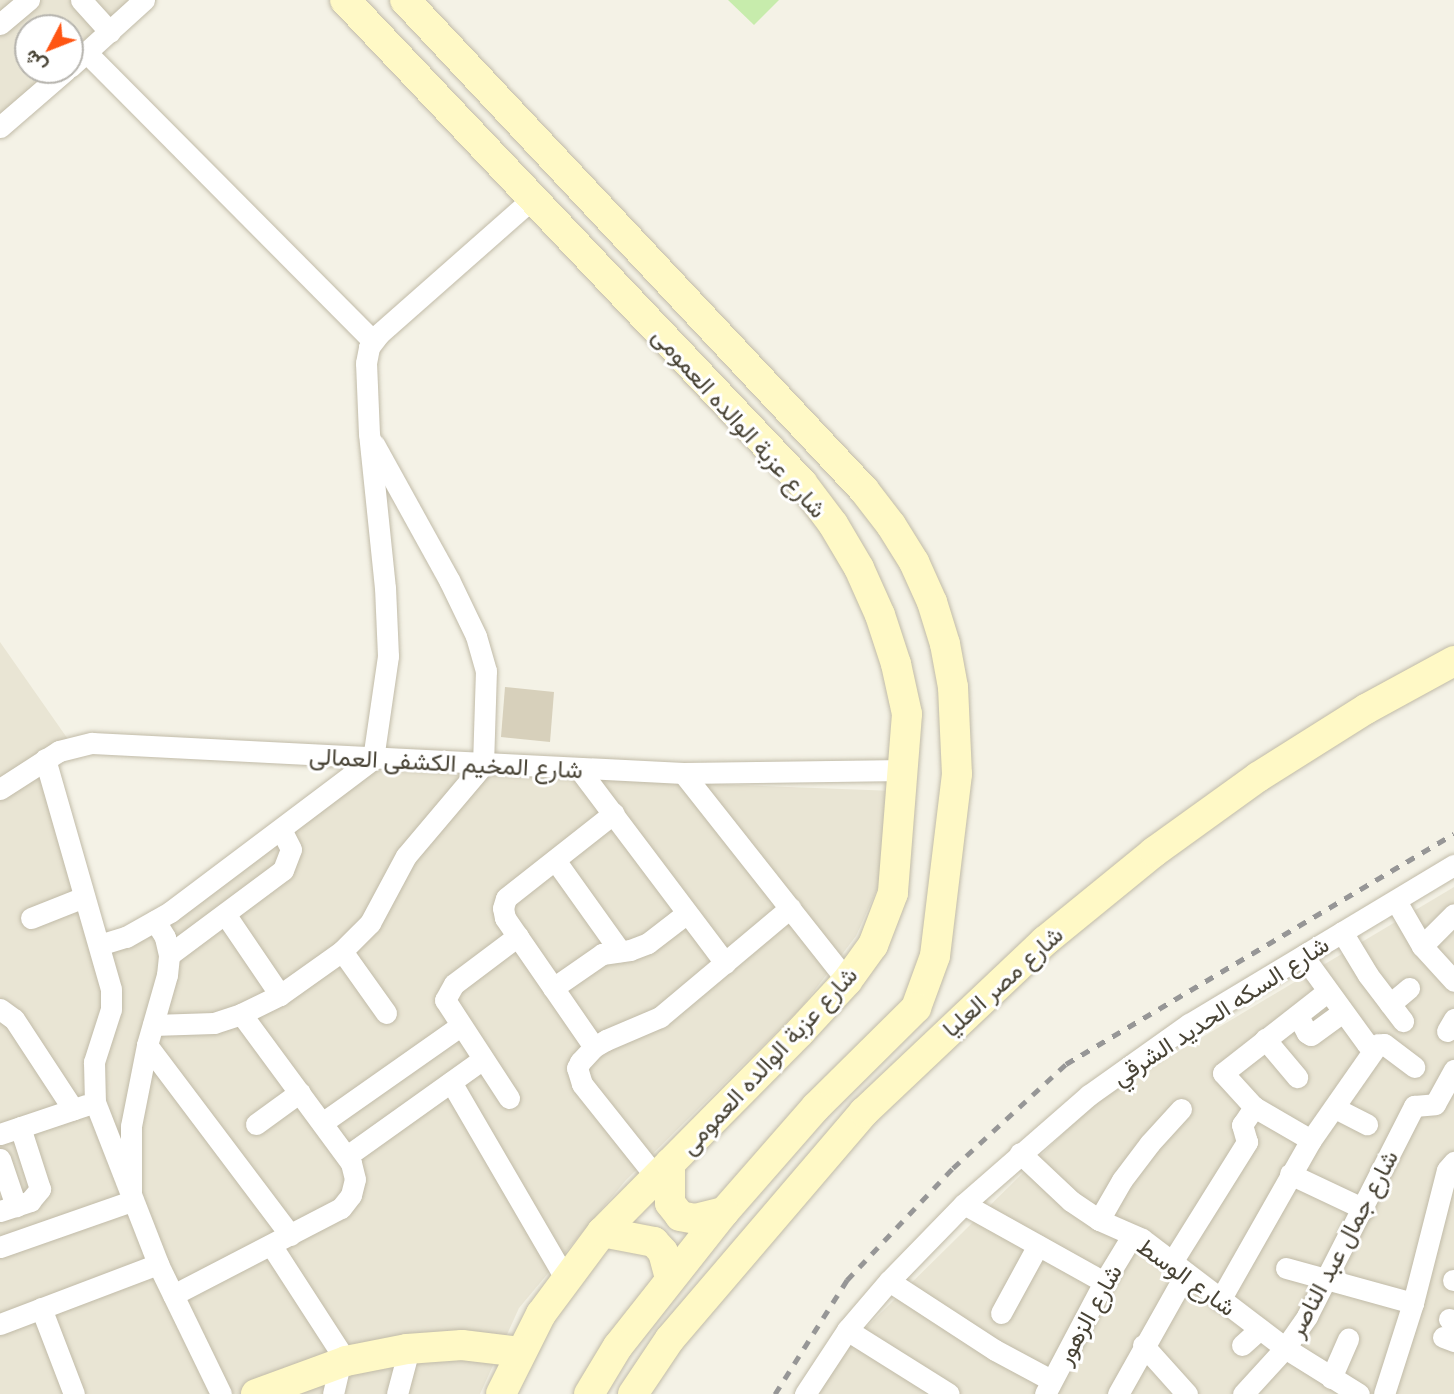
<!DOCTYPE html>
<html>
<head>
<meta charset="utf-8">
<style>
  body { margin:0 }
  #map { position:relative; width:1454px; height:1394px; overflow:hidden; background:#f4f2e6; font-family:"Golos Text",Vazirmatn,sans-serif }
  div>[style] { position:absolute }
  .residential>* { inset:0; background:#e9e5d4 }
  .green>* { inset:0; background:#c7ecac }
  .building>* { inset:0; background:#d7d0bb }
  .roads { filter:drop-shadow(0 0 2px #c1bba8) drop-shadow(0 0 2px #c1bba8) }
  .street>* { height:21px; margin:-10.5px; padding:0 10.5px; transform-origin:10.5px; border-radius:10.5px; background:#fff }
  .secondary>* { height:30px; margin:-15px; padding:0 15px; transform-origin:15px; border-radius:15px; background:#fff9c6 }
  .rail>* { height:5px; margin-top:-2.5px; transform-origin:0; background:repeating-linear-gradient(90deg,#969696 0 9px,transparent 0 18px) }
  span { translate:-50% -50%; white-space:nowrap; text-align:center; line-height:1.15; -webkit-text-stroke:6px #fff; paint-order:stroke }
  .street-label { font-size:24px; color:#484335 }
  .north { position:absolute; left:14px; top:14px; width:70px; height:70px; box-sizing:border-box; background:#fff; border:2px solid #b6b4ae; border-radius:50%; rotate:228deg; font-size:19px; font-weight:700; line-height:28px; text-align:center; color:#484335 }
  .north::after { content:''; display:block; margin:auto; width:24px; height:32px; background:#ff5513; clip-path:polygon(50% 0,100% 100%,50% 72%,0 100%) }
</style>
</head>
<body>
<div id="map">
  <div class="residential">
    <div style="clip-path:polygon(evenodd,0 0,157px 0,0 138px,0 0,28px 28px,70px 28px,70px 70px,28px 70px,28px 28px)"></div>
    <div style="clip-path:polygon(0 642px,79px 755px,56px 764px,90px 936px,108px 937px,155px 911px,348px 770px,895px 791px,878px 887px,856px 936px,801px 1008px,626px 1180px,519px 1308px,480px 1394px,0 1394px)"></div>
    <div style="clip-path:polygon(1454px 887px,1454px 1394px,811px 1394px,823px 1370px,1097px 1100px)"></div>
  </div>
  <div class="green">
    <div style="clip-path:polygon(728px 0,779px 0,754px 25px)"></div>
  </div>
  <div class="building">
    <div style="clip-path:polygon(505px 687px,554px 692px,550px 742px,501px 737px)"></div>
  </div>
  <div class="roads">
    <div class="street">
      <div style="left:81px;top:0;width:43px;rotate:47.8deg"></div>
      <div style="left:0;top:24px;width:38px;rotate:-40deg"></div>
      <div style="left:86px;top:52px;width:407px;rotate:45.2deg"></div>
      <div style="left:70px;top:67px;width:100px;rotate:-42.2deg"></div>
      <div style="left:0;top:127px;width:87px;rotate:-40.8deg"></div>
      <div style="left:45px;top:759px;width:239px;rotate:74deg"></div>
      <div style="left:111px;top:989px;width:20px;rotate:90deg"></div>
      <div style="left:111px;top:1009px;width:56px;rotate:107.8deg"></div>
      <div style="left:94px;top:1062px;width:40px;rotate:88.6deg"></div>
      <div style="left:95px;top:1102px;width:174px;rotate:68.7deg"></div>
      <div style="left:158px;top:1264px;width:144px;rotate:64.1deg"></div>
      <div style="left:579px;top:769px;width:243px;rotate:53deg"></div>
      <div style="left:683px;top:773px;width:265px;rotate:51.7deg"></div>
      <div style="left:0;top:789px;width:70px;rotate:-32.8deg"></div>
      <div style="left:59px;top:751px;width:34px;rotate:-14deg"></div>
      <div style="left:92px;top:743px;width:592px;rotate:2.91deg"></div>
      <div style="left:683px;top:773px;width:222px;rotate:-0.8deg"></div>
      <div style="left:555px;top:860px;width:112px;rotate:54.5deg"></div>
      <div style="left:1396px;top:901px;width:52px;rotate:60deg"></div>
      <div style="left:1422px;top:946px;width:47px;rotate:47.6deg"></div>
      <div style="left:225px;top:914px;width:98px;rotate:55.8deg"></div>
      <div style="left:31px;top:918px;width:57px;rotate:-21.6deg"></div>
      <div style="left:1342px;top:932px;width:50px;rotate:58.8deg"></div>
      <div style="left:1368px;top:975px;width:58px;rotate:52.7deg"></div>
      <div style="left:99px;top:945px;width:28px;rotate:-17deg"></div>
      <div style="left:126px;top:937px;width:51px;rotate:-29.6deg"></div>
      <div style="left:170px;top:912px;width:254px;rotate:-37deg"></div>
      <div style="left:373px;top:759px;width:104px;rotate:-81.7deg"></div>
      <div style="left:388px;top:656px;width:68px;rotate:-92.5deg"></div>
      <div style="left:385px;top:588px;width:155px;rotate:-95.9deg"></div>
      <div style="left:369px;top:434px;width:71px;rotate:-92.4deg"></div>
      <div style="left:366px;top:363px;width:16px;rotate:-79deg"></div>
      <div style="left:369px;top:347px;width:16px;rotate:-52deg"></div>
      <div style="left:379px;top:334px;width:205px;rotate:-41.4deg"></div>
      <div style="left:1422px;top:946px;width:45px;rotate:-45deg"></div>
      <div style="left:342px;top:951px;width:76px;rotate:54.6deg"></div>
      <div style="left:169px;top:955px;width:142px;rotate:-36.7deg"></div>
      <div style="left:283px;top:870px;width:22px;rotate:-69deg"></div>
      <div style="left:291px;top:849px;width:22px;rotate:-117deg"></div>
      <div style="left:1303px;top:956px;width:109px;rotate:54deg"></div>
      <div style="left:1367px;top:1044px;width:6px;rotate:18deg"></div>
      <div style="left:1373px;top:1046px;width:11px;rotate:-10deg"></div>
      <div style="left:1384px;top:1044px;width:38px;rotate:37deg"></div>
      <div style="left:553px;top:988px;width:60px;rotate:-34.8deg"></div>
      <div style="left:602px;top:954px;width:28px;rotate:-8deg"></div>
      <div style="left:630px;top:950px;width:19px;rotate:-21deg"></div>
      <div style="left:648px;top:943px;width:49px;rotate:-37.6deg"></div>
      <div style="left:1390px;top:1004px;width:25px;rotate:-40deg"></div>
      <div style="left:0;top:1009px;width:17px;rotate:36deg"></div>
      <div style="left:14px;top:1019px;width:108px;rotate:56.8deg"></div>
      <div style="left:1298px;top:1016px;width:19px;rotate:62deg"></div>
      <div style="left:1307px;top:1033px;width:4px;rotate:27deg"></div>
      <div style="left:1311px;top:1035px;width:39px;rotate:-36deg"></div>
      <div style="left:153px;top:1025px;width:61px;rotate:-1.9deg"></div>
      <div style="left:214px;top:1023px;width:28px;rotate:-18deg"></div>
      <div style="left:241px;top:1014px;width:43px;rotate:-26deg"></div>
      <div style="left:280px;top:995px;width:76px;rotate:-35.4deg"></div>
      <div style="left:342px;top:951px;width:40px;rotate:-45deg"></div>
      <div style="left:370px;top:923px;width:76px;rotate:-61.8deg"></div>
      <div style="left:406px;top:856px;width:119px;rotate:-49.8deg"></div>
      <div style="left:483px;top:765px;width:94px;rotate:-88.2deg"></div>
      <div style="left:486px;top:671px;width:36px;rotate:-106deg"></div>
      <div style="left:476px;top:636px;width:62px;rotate:-115.7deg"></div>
      <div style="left:449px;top:580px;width:155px;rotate:-118.9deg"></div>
      <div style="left:1447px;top:1031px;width:14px;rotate:-60deg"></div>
      <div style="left:1265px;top:1039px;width:50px;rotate:49.9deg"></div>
      <div style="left:147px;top:1045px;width:238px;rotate:53deg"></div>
      <div style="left:594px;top:1047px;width:157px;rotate:-124.6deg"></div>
      <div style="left:505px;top:918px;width:10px;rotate:-101deg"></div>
      <div style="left:503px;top:908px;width:10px;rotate:-73deg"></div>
      <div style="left:506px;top:898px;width:137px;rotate:-38.2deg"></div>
      <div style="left:451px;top:1082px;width:227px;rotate:59.8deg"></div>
      <div style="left:509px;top:1098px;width:117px;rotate:-123.1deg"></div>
      <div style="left:445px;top:1000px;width:18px;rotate:-61deg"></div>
      <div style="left:454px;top:984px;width:80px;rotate:-36.9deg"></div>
      <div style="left:1335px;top:1108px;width:36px;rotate:27deg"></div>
      <div style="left:322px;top:1123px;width:169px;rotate:-35.1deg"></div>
      <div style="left:256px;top:1124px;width:54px;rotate:-36deg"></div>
      <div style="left:0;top:1134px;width:91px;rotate:-18.6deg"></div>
      <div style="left:1311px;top:1140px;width:66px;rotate:-149.9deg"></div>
      <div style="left:1254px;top:1107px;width:46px;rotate:-132.4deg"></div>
      <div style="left:1223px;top:1073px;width:133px;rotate:-38deg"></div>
      <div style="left:1020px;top:1153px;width:70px;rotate:43.3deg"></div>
      <div style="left:1071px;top:1201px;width:34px;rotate:34deg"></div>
      <div style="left:1099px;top:1220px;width:47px;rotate:23.8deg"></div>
      <div style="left:1142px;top:1239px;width:180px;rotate:37.3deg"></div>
      <div style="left:1285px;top:1348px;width:87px;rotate:31.9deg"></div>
      <div style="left:347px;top:1156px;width:167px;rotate:-35.5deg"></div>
      <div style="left:0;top:1159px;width:50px;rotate:71.2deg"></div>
      <div style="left:1290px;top:1174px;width:82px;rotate:25.3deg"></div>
      <div style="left:656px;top:1177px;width:119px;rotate:-128.5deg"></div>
      <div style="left:582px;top:1084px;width:17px;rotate:-107deg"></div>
      <div style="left:577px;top:1068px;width:7px;rotate:-63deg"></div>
      <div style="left:580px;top:1062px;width:21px;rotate:-47deg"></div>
      <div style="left:594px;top:1047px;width:14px;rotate:-30deg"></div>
      <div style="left:606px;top:1040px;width:59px;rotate:-23.1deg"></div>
      <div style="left:660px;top:1017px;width:170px;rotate:-40deg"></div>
      <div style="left:964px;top:1204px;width:160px;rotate:29.1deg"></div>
      <div style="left:0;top:1211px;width:32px;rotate:-18deg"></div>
      <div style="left:30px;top:1201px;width:16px;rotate:-50deg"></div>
      <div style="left:40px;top:1189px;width:65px;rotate:-107.9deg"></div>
      <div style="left:1099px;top:1220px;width:46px;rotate:-60.1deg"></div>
      <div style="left:1122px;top:1180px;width:46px;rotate:-52.9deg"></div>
      <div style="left:1150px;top:1143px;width:46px;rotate:-47.6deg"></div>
      <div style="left:271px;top:1245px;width:138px;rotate:57.1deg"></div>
      <div style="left:0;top:1247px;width:139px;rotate:-19.3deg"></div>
      <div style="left:131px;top:1201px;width:75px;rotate:-90deg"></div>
      <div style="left:131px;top:1126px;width:83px;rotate:-78.8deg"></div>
      <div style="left:147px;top:1045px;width:73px;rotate:-74.1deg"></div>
      <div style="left:167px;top:975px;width:20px;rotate:-84deg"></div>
      <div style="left:169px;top:955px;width:18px;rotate:-103deg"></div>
      <div style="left:165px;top:937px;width:19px;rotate:-122deg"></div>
      <div style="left:1172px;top:1262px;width:142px;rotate:-58deg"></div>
      <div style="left:1247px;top:1142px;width:18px;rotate:-106deg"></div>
      <div style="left:1242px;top:1125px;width:22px;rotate:-56deg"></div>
      <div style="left:1286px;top:1268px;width:132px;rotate:15.4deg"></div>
      <div style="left:1453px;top:1280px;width:1px"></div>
      <div style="left:889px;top:1281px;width:126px;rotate:33.1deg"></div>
      <div style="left:995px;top:1350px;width:64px;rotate:28.2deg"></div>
      <div style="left:173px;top:1295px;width:189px;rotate:-27.4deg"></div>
      <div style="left:341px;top:1208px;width:16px;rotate:-52deg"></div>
      <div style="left:351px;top:1195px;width:16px;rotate:-76deg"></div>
      <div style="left:355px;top:1179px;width:16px;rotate:-104deg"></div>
      <div style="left:351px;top:1163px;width:185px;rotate:-126.4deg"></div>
      <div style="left:1220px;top:1300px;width:184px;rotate:-60.4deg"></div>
      <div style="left:1311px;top:1140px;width:117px;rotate:-55.1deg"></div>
      <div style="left:41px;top:1308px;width:92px;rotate:69deg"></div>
      <div style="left:1001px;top:1313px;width:77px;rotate:-61.4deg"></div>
      <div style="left:1449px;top:1319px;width:5px;rotate:22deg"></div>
      <div style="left:0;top:1324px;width:169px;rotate:-20.8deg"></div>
      <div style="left:847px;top:1330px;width:120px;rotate:32.1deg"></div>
      <div style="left:1443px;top:1337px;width:12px;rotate:20deg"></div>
      <div style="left:1143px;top:1345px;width:66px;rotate:48.1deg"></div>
      <div style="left:1242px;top:1345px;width:24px;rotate:-42deg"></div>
      <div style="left:1331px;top:1378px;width:43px;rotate:-66.4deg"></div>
      <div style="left:333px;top:1394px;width:32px;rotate:-77deg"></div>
      <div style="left:397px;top:1394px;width:47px;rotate:-75.1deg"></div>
      <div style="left:805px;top:1394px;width:77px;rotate:-56.7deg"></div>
      <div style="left:847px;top:1330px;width:65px;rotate:-49.4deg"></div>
      <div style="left:889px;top:1281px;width:107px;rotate:-45.8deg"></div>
      <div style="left:964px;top:1204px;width:166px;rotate:-41.1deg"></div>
      <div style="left:1089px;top:1095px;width:123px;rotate:-35.4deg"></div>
      <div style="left:1189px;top:1024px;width:309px;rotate:-31deg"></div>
      <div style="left:1045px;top:1394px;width:127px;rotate:-62.2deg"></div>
      <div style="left:1104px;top:1282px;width:54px;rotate:-58.7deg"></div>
      <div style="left:1118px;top:1394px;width:139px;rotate:-60.7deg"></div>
      <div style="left:1243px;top:1394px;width:62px;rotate:-47.6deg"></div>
      <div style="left:1285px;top:1348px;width:39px;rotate:-55deg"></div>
      <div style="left:1307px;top:1316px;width:236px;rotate:-63deg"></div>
      <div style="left:1414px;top:1106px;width:21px;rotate:-5deg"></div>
      <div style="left:1435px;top:1104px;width:39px;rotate:-61deg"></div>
      <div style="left:1384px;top:1394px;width:96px;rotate:-72.3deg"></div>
      <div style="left:1413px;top:1303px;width:137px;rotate:-75.7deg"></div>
      <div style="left:1447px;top:1170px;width:11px;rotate:-49deg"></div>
    </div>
    <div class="secondary">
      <div style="left:345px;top:0;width:665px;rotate:46.58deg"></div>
      <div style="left:802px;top:483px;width:51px;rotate:52.9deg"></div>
      <div style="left:833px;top:524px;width:51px;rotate:59.4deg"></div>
      <div style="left:859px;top:568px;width:51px;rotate:65.9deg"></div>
      <div style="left:880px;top:615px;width:52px;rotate:71.9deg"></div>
      <div style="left:896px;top:664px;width:51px;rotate:77.6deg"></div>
      <div style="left:907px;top:714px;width:180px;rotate:94.5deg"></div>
      <div style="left:893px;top:893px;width:56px;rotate:111deg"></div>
      <div style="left:873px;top:945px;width:44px;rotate:125.8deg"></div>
      <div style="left:847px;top:981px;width:69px;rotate:132.7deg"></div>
      <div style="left:800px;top:1032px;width:281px;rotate:134.7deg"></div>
      <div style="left:602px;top:1232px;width:102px;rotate:126.6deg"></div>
      <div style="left:541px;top:1314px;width:89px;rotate:116.6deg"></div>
      <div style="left:405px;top:0;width:671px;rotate:46.87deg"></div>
      <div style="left:864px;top:490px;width:44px;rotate:52.4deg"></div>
      <div style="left:891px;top:525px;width:44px;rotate:58.1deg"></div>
      <div style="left:914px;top:562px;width:44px;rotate:65.8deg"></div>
      <div style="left:932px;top:602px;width:44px;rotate:72.8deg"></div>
      <div style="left:945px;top:644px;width:44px;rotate:79.5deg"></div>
      <div style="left:953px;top:687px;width:87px;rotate:87.4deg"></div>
      <div style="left:957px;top:774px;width:183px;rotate:96.9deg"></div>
      <div style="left:935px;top:956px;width:55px;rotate:110.1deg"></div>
      <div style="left:916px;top:1008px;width:141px;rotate:135.3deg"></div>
      <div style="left:816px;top:1107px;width:140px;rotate:131.2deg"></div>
      <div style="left:724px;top:1212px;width:171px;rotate:128.3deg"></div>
      <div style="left:618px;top:1346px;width:56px;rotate:121.1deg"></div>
      <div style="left:670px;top:1163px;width:40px;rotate:90deg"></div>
      <div style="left:670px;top:1203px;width:16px;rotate:52deg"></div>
      <div style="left:680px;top:1216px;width:15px;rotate:11deg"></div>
      <div style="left:695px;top:1219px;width:30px;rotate:-14deg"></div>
      <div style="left:602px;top:1232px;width:53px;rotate:10.9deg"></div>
      <div style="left:654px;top:1242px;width:13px;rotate:48deg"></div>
      <div style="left:663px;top:1252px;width:28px;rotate:75deg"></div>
      <div style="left:256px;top:1394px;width:96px;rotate:-20.1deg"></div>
      <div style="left:346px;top:1361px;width:62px;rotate:-11.1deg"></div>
      <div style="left:407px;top:1349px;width:55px;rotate:-4.2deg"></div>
      <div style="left:462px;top:1345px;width:58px;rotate:6.9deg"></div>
      <div style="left:633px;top:1394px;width:66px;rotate:-56.1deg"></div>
      <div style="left:670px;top:1339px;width:299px;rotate:-49.5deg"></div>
      <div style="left:864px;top:1112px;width:249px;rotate:-43.4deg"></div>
      <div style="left:1045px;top:941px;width:141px;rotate:-39.2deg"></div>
      <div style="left:1154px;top:852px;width:128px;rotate:-35.8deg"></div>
      <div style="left:1258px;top:777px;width:128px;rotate:-32.2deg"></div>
      <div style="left:1366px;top:709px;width:100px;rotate:-28.6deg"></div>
    </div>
  </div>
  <div class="rail">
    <div style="left:775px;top:1394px;width:135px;rotate:-57.7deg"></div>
    <div style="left:847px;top:1280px;width:154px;rotate:-46.6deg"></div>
    <div style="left:953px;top:1168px;width:154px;rotate:-42.6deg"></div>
    <div style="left:1066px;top:1064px;width:451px;rotate:-30.7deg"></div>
  </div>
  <div class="street-label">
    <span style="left:740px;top:422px;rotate:48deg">شارع عزبة الوالده العمومى</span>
    <span style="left:446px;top:762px;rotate:3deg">شارع المخيم الكشفى العمالى</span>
    <span style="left:1002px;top:981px;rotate:-42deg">شارع مصر العليا</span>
    <span style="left:1220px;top:1010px;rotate:-33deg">شارع السكه الحديد الشرقي</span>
    <span style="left:768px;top:1060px;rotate:-47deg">شارع عزبة الوالده العمومى</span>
    <span style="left:1342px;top:1243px;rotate:-62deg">شارع جمال عبد الناصر</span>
    <span style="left:1187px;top:1276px;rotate:36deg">شارع الوسط</span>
    <span style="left:1088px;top:1314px;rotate:-61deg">شارع الزهور</span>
  </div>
  <div class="north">ش</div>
</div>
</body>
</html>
